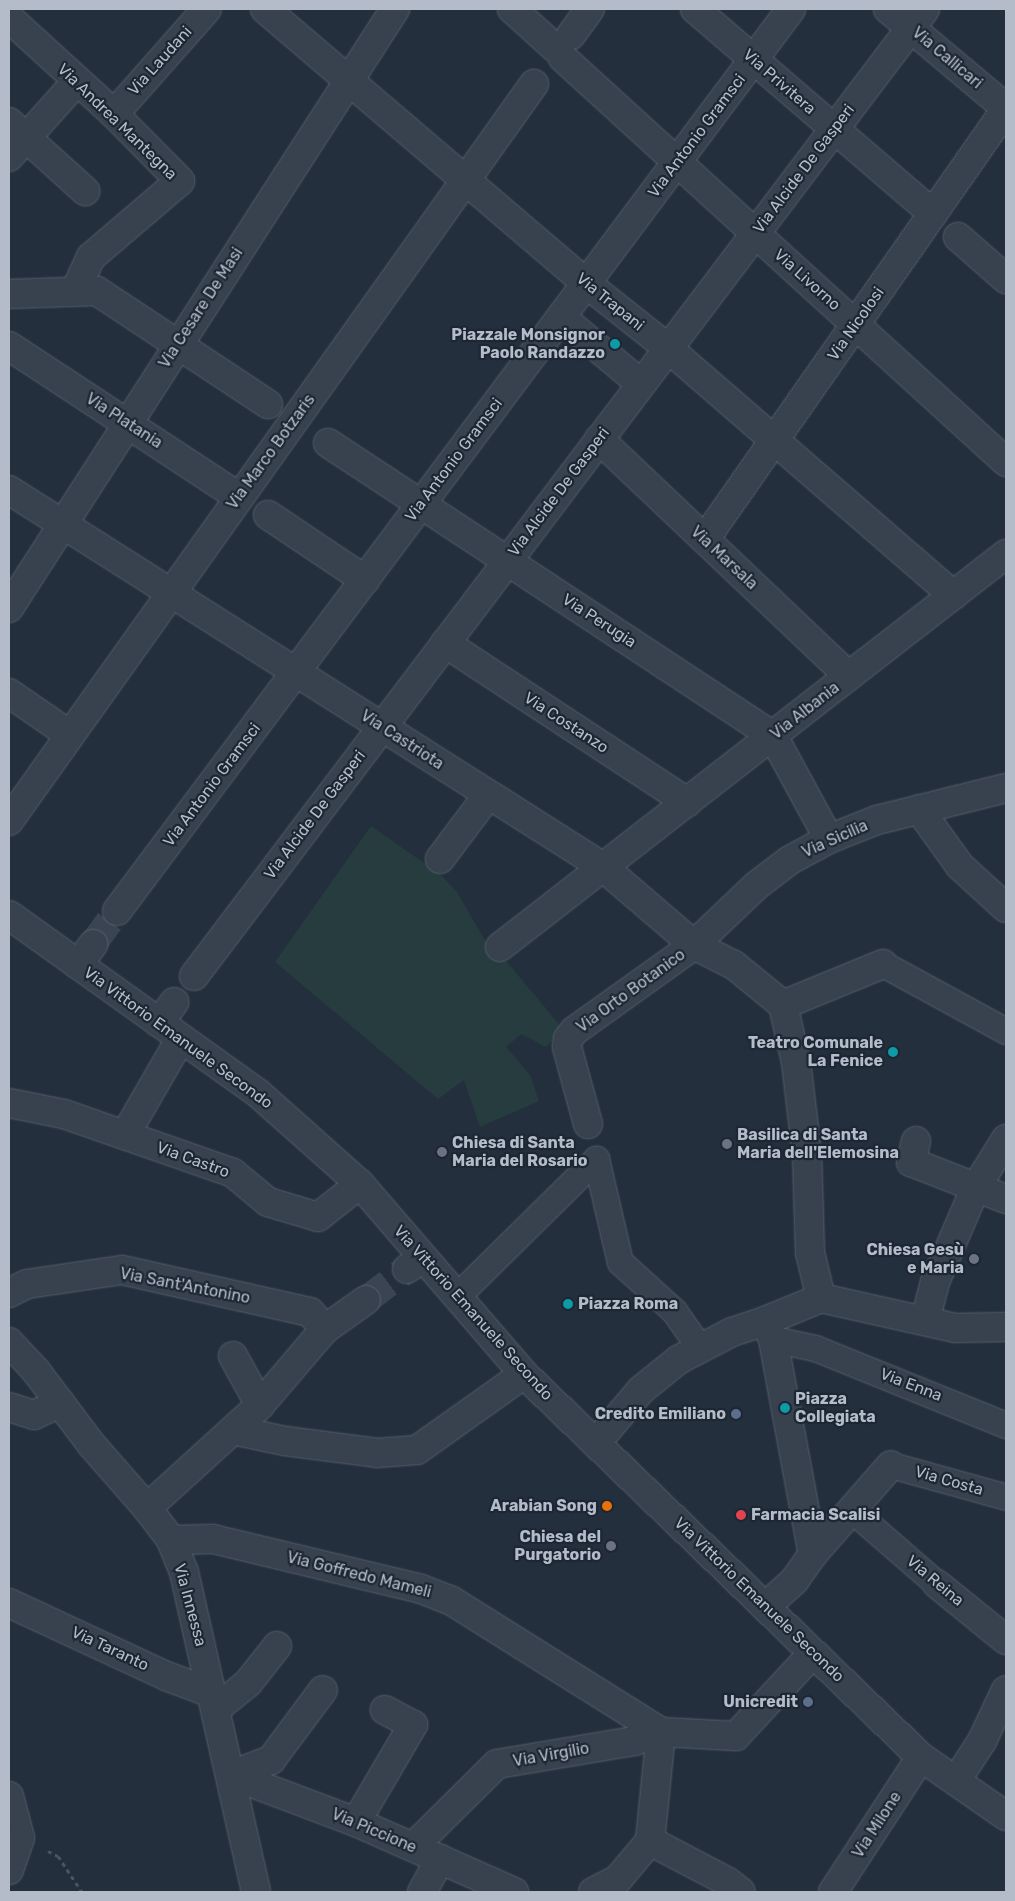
<!DOCTYPE html>
<html>
<head>
<meta charset="utf-8">
<style>
  body { margin:0 }
  #map { position:relative; width:1015px; height:1901px; overflow:hidden; background:#242f3e; font-family:Rubik,sans-serif }
  div>[style] { position:absolute }
  .green>* { inset:0; background:#263c3f }
  .minor-tunnel>* { height:28px; margin-top:-14px; transform-origin:0; background:repeating-linear-gradient(90deg,#3a4453 0 28px,transparent 0 42px) }
  .path>* { height:3px; margin-top:-1.5px; transform-origin:0; background:repeating-linear-gradient(90deg,#44595c 0 4px,transparent 0 8px) }
  .roads { filter:drop-shadow(0 0 1px #565f6c) drop-shadow(0 0 1px #565f6c) }
  .pedestrian>* { height:25px; margin:-12.5px; padding:0 12.5px; transform-origin:12.5px; border-radius:12.5px; background:#38414e }
  .minor>* { height:28px; margin:-14px; padding:0 14px; transform-origin:14px; border-radius:14px; background:#38414e }
  .tertiary>* { height:28px; margin:-14px; padding:0 14px; transform-origin:14px; border-radius:14px; background:#38414e }
  .dots>* { width:14px; height:14px; translate:-50% -50%; box-sizing:border-box; border:2px solid #1d2633; border-radius:50% }
  span { translate:-50% -50%; white-space:nowrap; text-align:center; line-height:1.15; -webkit-text-stroke:4.5px #1d2633; paint-order:stroke }
  .street-label { font-size:16px; color:#b4bcc9 }
  .poi-label { font-size:16px; color:#b4bcc9; font-weight:700 }
  .right { translate:-100% -50%; text-align:right }
  .left { translate:0 -50%; text-align:left }
  .frame { position:absolute; inset:0; border:10px solid #b4bcc9; pointer-events:none }
</style>
</head>
<body>
<div id="map">
  <div class="green">
    <div style="clip-path:polygon(371px 826px,440px 874px,457px 892px,497px 961px,502px 956px,563px 1029px,546px 1047px,521px 1034px,506px 1047px,530px 1075px,539px 1101px,480px 1127px,464px 1080px,438px 1099px,275px 962px)"></div>
  </div>
  <div class="minor-tunnel">
    <div style="left:93px;top:944px;width:41px;rotate:-54deg"></div>
    <div style="left:366px;top:1300px;width:51px;rotate:-37.1deg"></div>
  </div>
  <div class="path">
    <div style="left:48px;top:1851px;width:11px;rotate:27deg"></div>
    <div style="left:58px;top:1856px;width:43px;rotate:56.3deg"></div>
  </div>
  <div class="roads">
    <div class="pedestrian">
      <div style="left:883px;top:964px;width:140px;rotate:28.6deg"></div>
      <div style="left:596px;top:1159px;width:106px;rotate:76.9deg"></div>
      <div style="left:620px;top:1262px;width:73px;rotate:42.2deg"></div>
      <div style="left:674px;top:1311px;width:45px;rotate:54.9deg"></div>
      <div style="left:456px;top:1297px;width:197px;rotate:-44.6deg"></div>
      <div style="left:773px;top:1339px;width:43px;rotate:12.1deg"></div>
      <div style="left:815px;top:1348px;width:206px;rotate:22deg"></div>
      <div style="left:891px;top:1465px;width:119px;rotate:15.5deg"></div>
      <div style="left:852px;top:1510px;width:113px;rotate:41deg"></div>
    </div>
    <div class="minor">
      <div style="left:265px;top:9px;width:423px;rotate:40.5deg"></div>
      <div style="left:587px;top:284px;width:105px;rotate:38.4deg"></div>
      <div style="left:669px;top:349px;width:376px;rotate:40.9deg"></div>
      <div style="left:512px;top:9px;width:58px;rotate:42.2deg"></div>
      <div style="left:695px;top:9px;width:314px;rotate:40.7deg"></div>
      <div style="left:888px;top:9px;width:154px;rotate:40deg"></div>
      <div style="left:9px;top:18px;width:142px;rotate:42.4deg"></div>
      <div style="left:114px;top:114px;width:94px;rotate:45.4deg"></div>
      <div style="left:180px;top:181px;width:117px;rotate:139.5deg"></div>
      <div style="left:91px;top:257px;width:38px;rotate:115deg"></div>
      <div style="left:571px;top:35px;width:32px;rotate:-54deg"></div>
      <div style="left:563px;top:58px;width:600px;rotate:42.36deg"></div>
      <div style="left:114px;top:114px;width:140px;rotate:-48.5deg"></div>
      <div style="left:9px;top:122px;width:103px;rotate:42.2deg"></div>
      <div style="left:9px;top:157px;width:102px;rotate:-48.2deg"></div>
      <div style="left:958px;top:237px;width:64px;rotate:41.2deg"></div>
      <div style="left:9px;top:294px;width:88px;rotate:-2deg"></div>
      <div style="left:97px;top:291px;width:205px;rotate:33.5deg"></div>
      <div style="left:561px;top:317px;width:104px;rotate:39.9deg"></div>
      <div style="left:9px;top:346px;width:275px;rotate:33.3deg"></div>
      <div style="left:599px;top:439px;width:344px;rotate:43.5deg"></div>
      <div style="left:328px;top:443px;width:533px;rotate:33.36deg"></div>
      <div style="left:773px;top:736px;width:117px;rotate:61.5deg"></div>
      <div style="left:9px;top:490px;width:704px;rotate:32.4deg"></div>
      <div style="left:603px;top:867px;width:120px;rotate:40.6deg"></div>
      <div style="left:694px;top:945px;width:45px;rotate:26.6deg"></div>
      <div style="left:734px;top:965px;width:63px;rotate:39.2deg"></div>
      <div style="left:268px;top:515px;width:117px;rotate:33.8deg"></div>
      <div style="left:705px;top:539px;width:525px;rotate:-55.01deg"></div>
      <div style="left:9px;top:608px;width:713px;rotate:-57.2deg"></div>
      <div style="left:445px;top:643px;width:290px;rotate:33.3deg"></div>
      <div style="left:9px;top:693px;width:74px;rotate:34.5deg"></div>
      <div style="left:919px;top:809px;width:70px;rotate:54.3deg"></div>
      <div style="left:960px;top:866px;width:62px;rotate:42.4deg"></div>
      <div style="left:9px;top:821px;width:905px;rotate:-54.54deg"></div>
      <div style="left:440px;top:859px;width:80px;rotate:-53.1deg"></div>
      <div style="left:117px;top:911px;width:1126px;rotate:-53.23deg"></div>
      <div style="left:500px;top:947px;width:641px;rotate:-37.84deg"></div>
      <div style="left:78px;top:965px;width:26px;rotate:-54deg"></div>
      <div style="left:194px;top:976px;width:1212px;rotate:-52.91deg"></div>
      <div style="left:783px;top:1005px;width:108px;rotate:-22.3deg"></div>
      <div style="left:159px;top:1023px;width:26px;rotate:-54deg"></div>
      <div style="left:9px;top:1103px;width:56px;rotate:11.3deg"></div>
      <div style="left:64px;top:1114px;width:179px;rotate:19.2deg"></div>
      <div style="left:233px;top:1173px;width:45px;rotate:39.6deg"></div>
      <div style="left:268px;top:1202px;width:52px;rotate:16.7deg"></div>
      <div style="left:318px;top:1217px;width:53px;rotate:-38.2deg"></div>
      <div style="left:588px;top:1124px;width:80px;rotate:-105.3deg"></div>
      <div style="left:567px;top:1047px;width:8px;rotate:-83deg"></div>
      <div style="left:568px;top:1039px;width:10px;rotate:-53deg"></div>
      <div style="left:574px;top:1031px;width:148px;rotate:-35.6deg"></div>
      <div style="left:694px;top:945px;width:87px;rotate:-43.6deg"></div>
      <div style="left:757px;top:885px;width:41px;rotate:-37.1deg"></div>
      <div style="left:790px;top:860px;width:44px;rotate:-28.3deg"></div>
      <div style="left:829px;top:839px;width:52px;rotate:-21.6deg"></div>
      <div style="left:877px;top:820px;width:133px;rotate:-13.9deg"></div>
      <div style="left:125px;top:1135px;width:112px;rotate:-60deg"></div>
      <div style="left:916px;top:1141px;width:22px;rotate:103deg"></div>
      <div style="left:911px;top:1162px;width:102px;rotate:21.3deg"></div>
      <div style="left:407px;top:1269px;width:19px;rotate:-36deg"></div>
      <div style="left:9px;top:1293px;width:20px;rotate:-27deg"></div>
      <div style="left:27px;top:1284px;width:96px;rotate:-8.4deg"></div>
      <div style="left:122px;top:1270px;width:193px;rotate:12.6deg"></div>
      <div style="left:310px;top:1312px;width:23px;rotate:49deg"></div>
      <div style="left:821px;top:1298px;width:137px;rotate:12.6deg"></div>
      <div style="left:955px;top:1328px;width:51px;rotate:-1.1deg"></div>
      <div style="left:765px;top:1321px;width:61px;rotate:-22.3deg"></div>
      <div style="left:821px;top:1298px;width:46px;rotate:-103.7deg"></div>
      <div style="left:810px;top:1253px;width:99px;rotate:-91.7deg"></div>
      <div style="left:807px;top:1154px;width:93px;rotate:-96.8deg"></div>
      <div style="left:796px;top:1062px;width:58px;rotate:-102.8deg"></div>
      <div style="left:925px;top:1321px;width:40px;rotate:-75.6deg"></div>
      <div style="left:935px;top:1282px;width:101px;rotate:-66.7deg"></div>
      <div style="left:975px;top:1189px;width:59px;rotate:-58.2deg"></div>
      <div style="left:233px;top:1356px;width:56px;rotate:61.1deg"></div>
      <div style="left:9px;top:1407px;width:26px;rotate:18deg"></div>
      <div style="left:34px;top:1415px;width:29px;rotate:-25deg"></div>
      <div style="left:233px;top:1430px;width:53px;rotate:11.9deg"></div>
      <div style="left:285px;top:1441px;width:93px;rotate:7.4deg"></div>
      <div style="left:377px;top:1453px;width:40px;rotate:-4.3deg"></div>
      <div style="left:417px;top:1450px;width:131px;rotate:-35.4deg"></div>
      <div style="left:596px;top:1443px;width:70px;rotate:-49.7deg"></div>
      <div style="left:641px;top:1390px;width:48px;rotate:-39deg"></div>
      <div style="left:678px;top:1360px;width:61px;rotate:-27.4deg"></div>
      <div style="left:732px;top:1332px;width:35px;rotate:-18deg"></div>
      <div style="left:765px;top:1321px;width:20px;rotate:66deg"></div>
      <div style="left:773px;top:1339px;width:219px;rotate:79.5deg"></div>
      <div style="left:813px;top:1554px;width:32px;rotate:125deg"></div>
      <div style="left:795px;top:1580px;width:39px;rotate:138deg"></div>
      <div style="left:147px;top:1508px;width:153px;rotate:-42.3deg"></div>
      <div style="left:260px;top:1405px;width:100px;rotate:-49.5deg"></div>
      <div style="left:325px;top:1329px;width:50px;rotate:-35.3deg"></div>
      <div style="left:171px;top:1540px;width:42px;rotate:-1.4deg"></div>
      <div style="left:213px;top:1539px;width:214px;rotate:13.5deg"></div>
      <div style="left:421px;top:1589px;width:33px;rotate:21deg"></div>
      <div style="left:452px;top:1601px;width:247px;rotate:32.1deg"></div>
      <div style="left:813px;top:1554px;width:118px;rotate:-48.8deg"></div>
      <div style="left:937px;top:1584px;width:89px;rotate:39.1deg"></div>
      <div style="left:9px;top:1603px;width:173px;rotate:24.9deg"></div>
      <div style="left:166px;top:1676px;width:49px;rotate:20.3deg"></div>
      <div style="left:216px;top:1709px;width:41px;rotate:-39.1deg"></div>
      <div style="left:248px;top:1683px;width:47px;rotate:-51.9deg"></div>
      <div style="left:231px;top:1775px;width:134px;rotate:20.6deg"></div>
      <div style="left:356px;top:1822px;width:173px;rotate:23.9deg"></div>
      <div style="left:231px;top:1775px;width:43px;rotate:-20.6deg"></div>
      <div style="left:271px;top:1760px;width:87px;rotate:-53.4deg"></div>
      <div style="left:956px;top:1781px;width:48px;rotate:-57deg"></div>
      <div style="left:982px;top:1741px;width:56px;rotate:-64.8deg"></div>
      <div style="left:9px;top:1796px;width:43px;rotate:75.3deg"></div>
      <div style="left:20px;top:1838px;width:34px;rotate:109deg"></div>
      <div style="left:356px;top:1822px;width:113px;rotate:-59.6deg"></div>
      <div style="left:413px;top:1725px;width:32px;rotate:-152deg"></div>
      <div style="left:650px;top:1841px;width:110px;rotate:-84.2deg"></div>
      <div style="left:650px;top:1841px;width:88px;rotate:27.7deg"></div>
      <div style="left:728px;top:1882px;width:16px;rotate:38deg"></div>
      <div style="left:413px;top:1847px;width:118px;rotate:-44.7deg"></div>
      <div style="left:497px;top:1764px;width:139px;rotate:-9.5deg"></div>
      <div style="left:634px;top:1741px;width:28px;rotate:-18deg"></div>
      <div style="left:661px;top:1732px;width:75px;rotate:3.1deg"></div>
      <div style="left:736px;top:1736px;width:113px;rotate:-47.1deg"></div>
      <div style="left:422px;top:1892px;width:38px;rotate:-61deg"></div>
      <div style="left:593px;top:1892px;width:28px;rotate:-27deg"></div>
      <div style="left:618px;top:1879px;width:50px;rotate:-49.9deg"></div>
      <div style="left:833px;top:1892px;width:161px;rotate:-56.9deg"></div>
    </div>
    <div class="tertiary">
      <div style="left:9px;top:915px;width:307px;rotate:35.6deg"></div>
      <div style="left:259px;top:1094px;width:135px;rotate:41.7deg"></div>
      <div style="left:360px;top:1184px;width:251px;rotate:49.2deg"></div>
      <div style="left:524px;top:1374px;width:552px;rotate:43.97deg"></div>
      <div style="left:921px;top:1757px;width:103px;rotate:34.8deg"></div>
      <div style="left:9px;top:1342px;width:40px;rotate:47deg"></div>
      <div style="left:36px;top:1371px;width:91px;rotate:53deg"></div>
      <div style="left:91px;top:1444px;width:85px;rotate:48.8deg"></div>
      <div style="left:147px;top:1508px;width:40px;rotate:53deg"></div>
      <div style="left:171px;top:1540px;width:35px;rotate:68deg"></div>
      <div style="left:184px;top:1572px;width:328px;rotate:77.3deg"></div>
    </div>
  </div>
  <div class="dots">
    <div style="left:615px;top:344px;background:#0f9aa8"></div>
    <div style="left:893px;top:1052px;background:#0f9aa8"></div>
    <div style="left:727px;top:1144px;background:#6b7280"></div>
    <div style="left:442px;top:1152px;background:#6b7280"></div>
    <div style="left:974px;top:1259px;background:#6b7280"></div>
    <div style="left:568px;top:1304px;background:#0f9aa8"></div>
    <div style="left:785px;top:1408px;background:#0f9aa8"></div>
    <div style="left:736px;top:1414px;background:#5c6f8a"></div>
    <div style="left:607px;top:1506px;background:#e8710a"></div>
    <div style="left:741px;top:1515px;background:#e0444e"></div>
    <div style="left:611px;top:1546px;background:#6b7280"></div>
    <div style="left:808px;top:1702px;background:#5c6f8a"></div>
  </div>
  <div class="street-label">
    <span style="left:947px;top:58px;rotate:40deg">Via Callicari</span>
    <span style="left:160px;top:61px;rotate:-48deg">Via Laudani</span>
    <span style="left:779px;top:82px;rotate:41deg">Via Privitera</span>
    <span style="left:117px;top:122px;rotate:44deg">Via Andrea Mantegna</span>
    <span style="left:697px;top:136px;rotate:-53deg">Via Antonio Gramsci</span>
    <span style="left:804px;top:169px;rotate:-53deg">Via Alcide De Gasperi</span>
    <span style="left:807px;top:280px;rotate:42deg">Via Livorno</span>
    <span style="left:610px;top:302px;rotate:39deg">Via Trapani</span>
    <span style="left:201px;top:308px;rotate:-57deg">Via Cesare De Masi</span>
    <span style="left:856px;top:324px;rotate:-55deg">Via Nicolosi</span>
    <span style="left:124px;top:421px;rotate:33deg">Via Platania</span>
    <span style="left:271px;top:452px;rotate:-54deg">Via Marco Botzaris</span>
    <span style="left:454px;top:460px;rotate:-53deg">Via Antonio Gramsci</span>
    <span style="left:559px;top:492px;rotate:-53deg">Via Alcide De Gasperi</span>
    <span style="left:724px;top:558px;rotate:43deg">Via Marsala</span>
    <span style="left:599px;top:621px;rotate:33deg">Via Perugia</span>
    <span style="left:805px;top:711px;rotate:-38deg">Via Albania</span>
    <span style="left:566px;top:723px;rotate:33deg">Via Costanzo</span>
    <span style="left:402px;top:740px;rotate:33deg">Via Castriota</span>
    <span style="left:212px;top:785px;rotate:-53deg">Via Antonio Gramsci</span>
    <span style="left:315px;top:815px;rotate:-53deg">Via Alcide De Gasperi</span>
    <span style="left:835px;top:839px;rotate:-24deg">Via Sicilia</span>
    <span style="left:631px;top:991px;rotate:-36deg">Via Orto Botanico</span>
    <span style="left:178px;top:1038px;rotate:36deg">Via Vittorio Emanuele Secondo</span>
    <span style="left:193px;top:1160px;rotate:20deg">Via Castro</span>
    <span style="left:185px;top:1286px;rotate:11deg">Via Sant'Antonino</span>
    <span style="left:473px;top:1313px;rotate:48deg">Via Vittorio Emanuele Secondo</span>
    <span style="left:911px;top:1385px;rotate:21deg">Via Enna</span>
    <span style="left:949px;top:1481px;rotate:16deg">Via Costa</span>
    <span style="left:359px;top:1575px;rotate:14deg">Via Goffredo Mameli</span>
    <span style="left:935px;top:1581px;rotate:40deg">Via Reina</span>
    <span style="left:759px;top:1600px;rotate:44deg">Via Vittorio Emanuele Secondo</span>
    <span style="left:190px;top:1605px;rotate:75deg">Via Innessa</span>
    <span style="left:110px;top:1649px;rotate:25deg">Via Taranto</span>
    <span style="left:551px;top:1755px;rotate:-10deg">Via Virgilio</span>
    <span style="left:877px;top:1825px;rotate:-57deg">Via Milone</span>
    <span style="left:374px;top:1831px;rotate:23deg">Via Piccione</span>
  </div>
  <div class="poi-label">
    <span class="right" style="left:605px;top:344px">Piazzale Monsignor<br>Paolo Randazzo</span>
    <span class="right" style="left:883px;top:1052px">Teatro Comunale<br>La Fenice</span>
    <span class="left" style="left:737px;top:1144px">Basilica di Santa<br>Maria dell'Elemosina</span>
    <span class="left" style="left:452px;top:1152px">Chiesa di Santa<br>Maria del Rosario</span>
    <span class="right" style="left:964px;top:1259px">Chiesa Gesù<br>e Maria</span>
    <span class="left" style="left:578px;top:1304px">Piazza Roma</span>
    <span class="left" style="left:795px;top:1408px">Piazza<br>Collegiata</span>
    <span class="right" style="left:726px;top:1414px">Credito Emiliano</span>
    <span class="right" style="left:597px;top:1506px">Arabian Song</span>
    <span class="left" style="left:751px;top:1515px">Farmacia Scalisi</span>
    <span class="right" style="left:601px;top:1546px">Chiesa del<br>Purgatorio</span>
    <span class="right" style="left:798px;top:1702px">Unicredit</span>
  </div>
  <div class="frame"></div>
</div>
</body>
</html>
